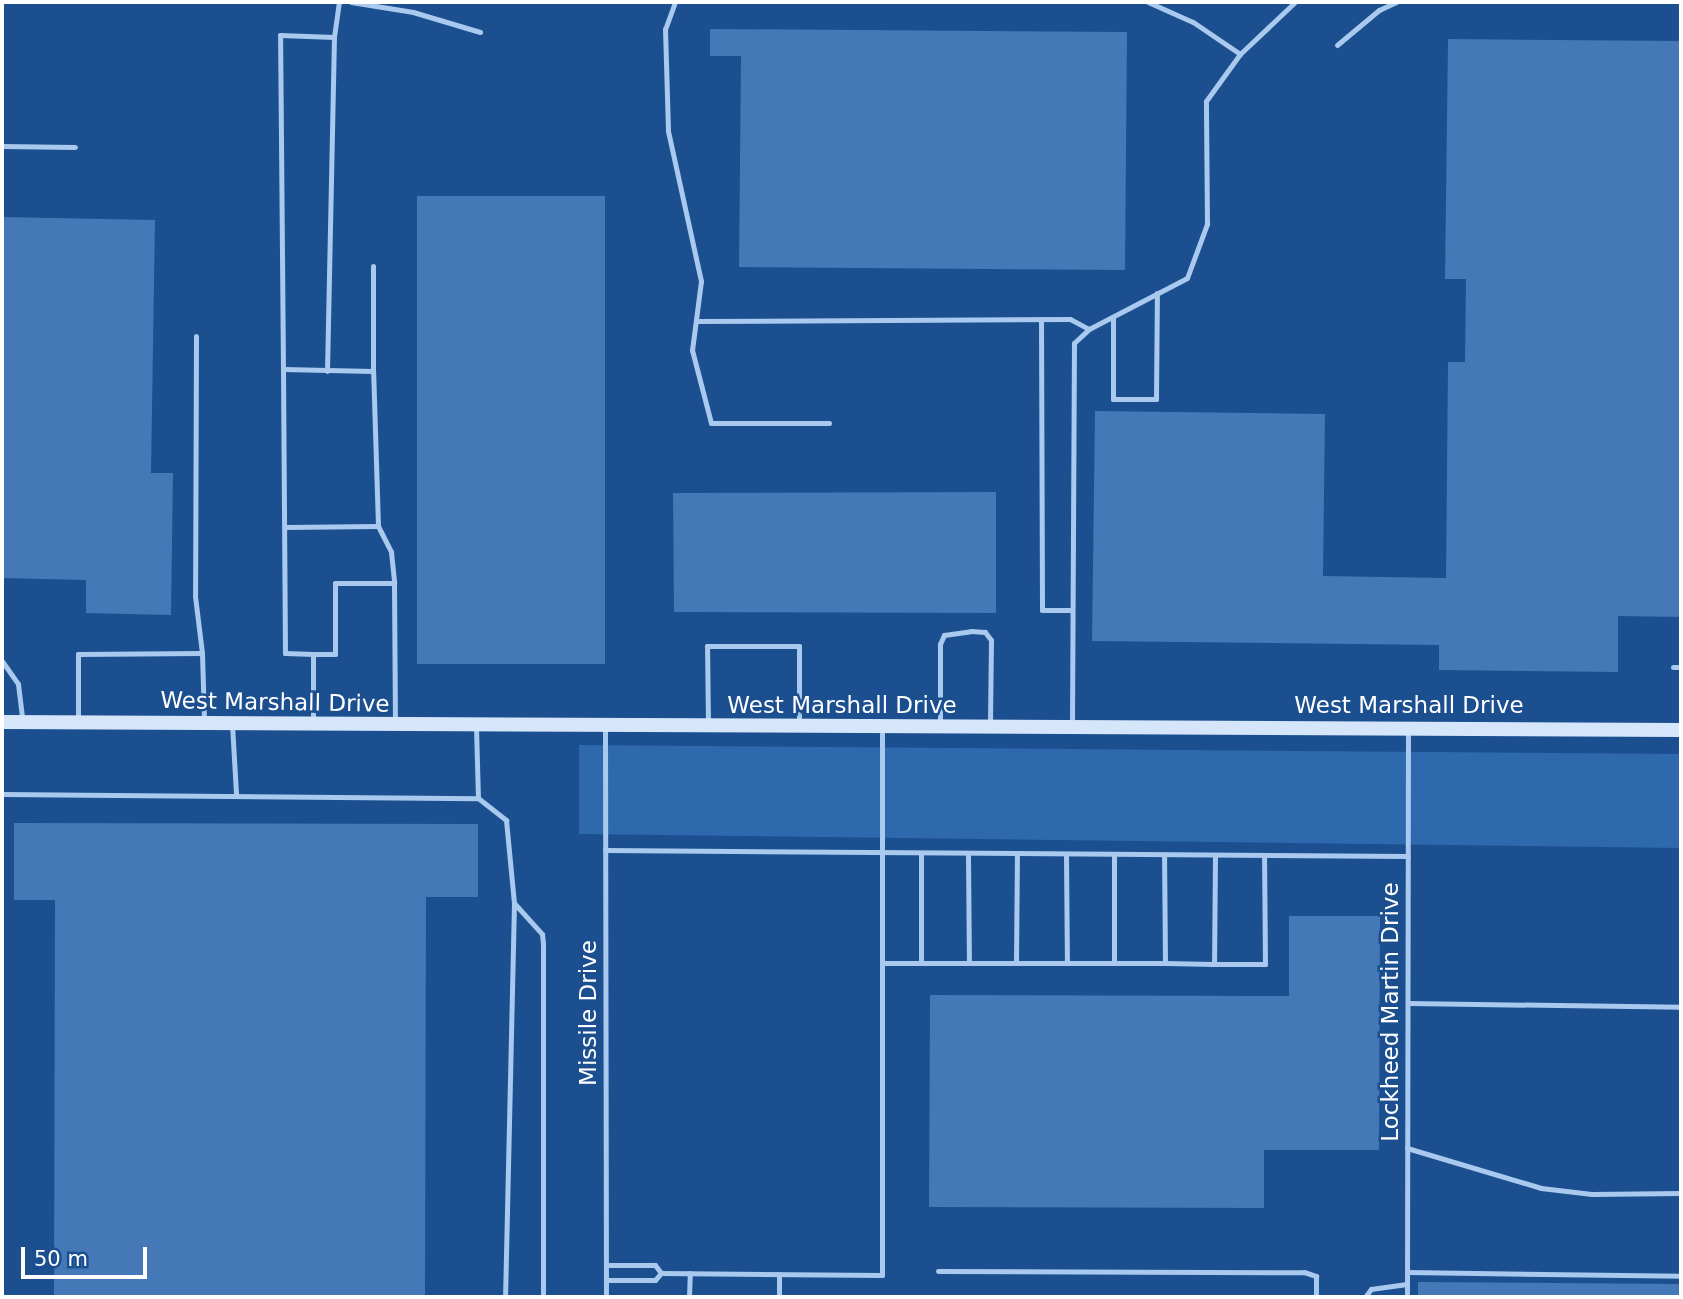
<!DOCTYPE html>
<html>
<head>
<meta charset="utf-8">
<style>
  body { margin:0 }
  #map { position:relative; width:1683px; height:1299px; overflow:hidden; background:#1b4f8f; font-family:"DejaVu Sans",sans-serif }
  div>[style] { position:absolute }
  .green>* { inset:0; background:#2e69ad }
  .building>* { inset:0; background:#4478b7 }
  .service>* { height:5px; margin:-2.5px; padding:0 2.5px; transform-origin:2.5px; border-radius:2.5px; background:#a9c9ee }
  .secondary>* { height:14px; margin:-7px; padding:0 7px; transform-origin:7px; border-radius:7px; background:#d6e6fa }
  span { translate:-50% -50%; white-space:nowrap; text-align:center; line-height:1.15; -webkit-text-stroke:5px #1b4f8f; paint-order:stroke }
  .street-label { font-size:23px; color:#fff }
  .frame { position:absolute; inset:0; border:4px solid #fff; pointer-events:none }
  .scale { position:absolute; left:21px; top:1247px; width:126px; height:32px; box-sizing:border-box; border:4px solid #fff; border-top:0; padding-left:9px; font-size:21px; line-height:24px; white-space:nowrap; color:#fff; -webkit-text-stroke:5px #1b4f8f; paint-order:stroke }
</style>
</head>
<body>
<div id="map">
  <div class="green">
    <div style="clip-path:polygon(579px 745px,1681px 754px,1681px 848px,579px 834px)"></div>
  </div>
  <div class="building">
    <div style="clip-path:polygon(710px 29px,1127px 32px,1125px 270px,739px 267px,741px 56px,710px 56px)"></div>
    <div style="clip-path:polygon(1448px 39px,1681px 41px,1681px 617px,1618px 616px,1618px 672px,1439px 670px,1439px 645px,1092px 641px,1095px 411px,1325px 414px,1323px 576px,1446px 578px,1448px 362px,1465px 362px,1466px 279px,1445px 279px)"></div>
    <div style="clip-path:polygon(417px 196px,605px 196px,605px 664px,417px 664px)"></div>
    <div style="clip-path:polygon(2px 217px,155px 220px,151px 473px,173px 473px,171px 615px,86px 613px,86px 580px,2px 578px)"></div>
    <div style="clip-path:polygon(996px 492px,996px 613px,674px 612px,673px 493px)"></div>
    <div style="clip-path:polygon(14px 823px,478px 824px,478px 897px,426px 897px,425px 1297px,54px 1297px,55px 900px,14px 900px)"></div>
    <div style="clip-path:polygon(1289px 916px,1380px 916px,1379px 1150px,1264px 1150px,1264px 1208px,929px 1207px,930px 995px,1289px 996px)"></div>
    <div style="clip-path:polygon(1418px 1282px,1681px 1284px,1681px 1297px,1418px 1297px)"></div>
  </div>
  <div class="service">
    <div style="left:351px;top:2px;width:63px;rotate:9.2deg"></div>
    <div style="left:413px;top:12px;width:70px;rotate:16.6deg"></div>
    <div style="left:675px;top:2px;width:29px;rotate:110deg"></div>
    <div style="left:665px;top:29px;width:102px;rotate:88.3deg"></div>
    <div style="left:668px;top:131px;width:154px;rotate:77.6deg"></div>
    <div style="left:701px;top:281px;width:70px;rotate:97.4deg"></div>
    <div style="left:692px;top:350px;width:75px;rotate:75.4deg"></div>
    <div style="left:711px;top:423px;width:118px"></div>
    <div style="left:1148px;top:2px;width:49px;rotate:24deg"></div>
    <div style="left:1193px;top:22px;width:57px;rotate:34.2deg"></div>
    <div style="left:334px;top:37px;width:35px;rotate:-82deg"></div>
    <div style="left:1337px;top:45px;width:55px;rotate:-39.8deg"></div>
    <div style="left:1379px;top:10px;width:19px;rotate:-25deg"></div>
    <div style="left:2px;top:146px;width:73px;rotate:0.8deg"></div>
    <div style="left:373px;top:266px;width:105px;rotate:90deg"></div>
    <div style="left:1113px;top:317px;width:82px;rotate:90deg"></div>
    <div style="left:1113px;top:399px;width:43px"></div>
    <div style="left:1156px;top:399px;width:106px;rotate:-89.5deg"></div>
    <div style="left:1041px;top:319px;width:291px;rotate:89.8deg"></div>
    <div style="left:1042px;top:610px;width:30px"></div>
    <div style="left:696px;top:321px;width:374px;rotate:-0.3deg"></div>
    <div style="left:1070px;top:319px;width:21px;rotate:28deg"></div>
    <div style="left:196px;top:336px;width:260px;rotate:90.2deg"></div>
    <div style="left:195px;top:596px;width:57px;rotate:83deg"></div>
    <div style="left:283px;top:369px;width:334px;rotate:-90.5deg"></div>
    <div style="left:280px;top:35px;width:54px;rotate:2.1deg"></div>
    <div style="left:334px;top:37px;width:334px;rotate:91.2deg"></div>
    <div style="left:378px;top:526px;width:29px;rotate:63deg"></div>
    <div style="left:391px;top:552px;width:31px;rotate:84deg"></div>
    <div style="left:285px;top:527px;width:93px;rotate:-0.6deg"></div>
    <div style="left:378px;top:526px;width:155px;rotate:-91.8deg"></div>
    <div style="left:373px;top:371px;width:90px;rotate:-178.7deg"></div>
    <div style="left:283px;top:369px;width:284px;rotate:89.6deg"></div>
    <div style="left:285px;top:653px;width:28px;rotate:2deg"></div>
    <div style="left:313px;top:654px;width:68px;rotate:90deg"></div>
    <div style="left:313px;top:654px;width:22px"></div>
    <div style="left:335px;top:654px;width:71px;rotate:-90deg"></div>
    <div style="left:335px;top:583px;width:59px"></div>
    <div style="left:394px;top:583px;width:141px;rotate:89.6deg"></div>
    <div style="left:2px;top:661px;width:28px;rotate:55deg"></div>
    <div style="left:18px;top:684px;width:35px;rotate:83deg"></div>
    <div style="left:1673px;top:667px;width:8px"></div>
    <div style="left:78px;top:720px;width:66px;rotate:-90deg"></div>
    <div style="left:78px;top:654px;width:124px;rotate:-0.5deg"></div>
    <div style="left:202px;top:653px;width:69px;rotate:88.3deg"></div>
    <div style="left:232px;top:724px;width:70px;rotate:86.7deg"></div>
    <div style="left:708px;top:724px;width:78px;rotate:-90.7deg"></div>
    <div style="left:707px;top:646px;width:92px"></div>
    <div style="left:799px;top:646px;width:77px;rotate:90deg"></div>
    <div style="left:1072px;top:724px;width:381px;rotate:-89.7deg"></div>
    <div style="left:1074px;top:343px;width:21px;rotate:-43deg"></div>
    <div style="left:1089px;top:329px;width:110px;rotate:-27.5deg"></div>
    <div style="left:1187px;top:278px;width:58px;rotate:-69.7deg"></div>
    <div style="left:1207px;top:224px;width:123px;rotate:-90.5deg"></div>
    <div style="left:1206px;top:101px;width:58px;rotate:-54.1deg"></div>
    <div style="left:1240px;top:54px;width:76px;rotate:-43.4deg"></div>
    <div style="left:940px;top:726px;width:82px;rotate:-90deg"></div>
    <div style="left:940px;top:644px;width:10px;rotate:-66deg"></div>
    <div style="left:944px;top:635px;width:27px;rotate:-8deg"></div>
    <div style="left:971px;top:631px;width:14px;rotate:4deg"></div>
    <div style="left:985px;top:632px;width:10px;rotate:53deg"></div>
    <div style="left:991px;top:640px;width:85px;rotate:90.7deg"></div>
    <div style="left:476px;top:727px;width:71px;rotate:88.4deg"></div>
    <div style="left:605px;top:728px;width:569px;rotate:89.9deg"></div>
    <div style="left:2px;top:794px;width:476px;rotate:0.5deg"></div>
    <div style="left:478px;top:798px;width:36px;rotate:38deg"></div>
    <div style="left:506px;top:820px;width:83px;rotate:84.5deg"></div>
    <div style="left:514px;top:903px;width:394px;rotate:91.3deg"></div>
    <div style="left:605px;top:850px;width:803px;rotate:0.43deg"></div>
    <div style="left:968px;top:855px;width:108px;rotate:89.5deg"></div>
    <div style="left:1066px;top:855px;width:108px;rotate:89.5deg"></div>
    <div style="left:1114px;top:855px;width:108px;rotate:90deg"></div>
    <div style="left:1215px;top:856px;width:108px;rotate:90.5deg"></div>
    <div style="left:1214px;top:964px;width:51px"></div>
    <div style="left:1265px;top:964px;width:108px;rotate:-90.5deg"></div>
    <div style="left:514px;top:903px;width:42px;rotate:47.9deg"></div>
    <div style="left:542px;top:934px;width:10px;rotate:84deg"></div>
    <div style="left:543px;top:944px;width:353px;rotate:90deg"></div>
    <div style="left:882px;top:963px;width:283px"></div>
    <div style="left:1165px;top:963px;width:108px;rotate:-90.5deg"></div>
    <div style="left:921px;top:963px;width:109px;rotate:-90deg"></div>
    <div style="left:1016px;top:963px;width:108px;rotate:-89.5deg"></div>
    <div style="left:1165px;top:963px;width:49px;rotate:1.2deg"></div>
    <div style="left:1408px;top:1003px;width:273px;rotate:0.8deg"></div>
    <div style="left:1407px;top:1148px;width:140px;rotate:16.6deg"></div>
    <div style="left:1541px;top:1188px;width:51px;rotate:6.7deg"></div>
    <div style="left:1592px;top:1194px;width:89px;rotate:-0.6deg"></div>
    <div style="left:606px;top:1265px;width:49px"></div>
    <div style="left:655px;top:1265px;width:10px;rotate:53deg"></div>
    <div style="left:661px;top:1273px;width:221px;rotate:0.5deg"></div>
    <div style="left:882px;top:1275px;width:547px;rotate:-90deg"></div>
    <div style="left:938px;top:1271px;width:366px;rotate:0.2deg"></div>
    <div style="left:1304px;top:1272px;width:13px;rotate:18deg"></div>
    <div style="left:1316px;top:1276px;width:21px;rotate:90deg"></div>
    <div style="left:1407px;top:1272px;width:274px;rotate:0.8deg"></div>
    <div style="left:606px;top:1280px;width:49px"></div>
    <div style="left:655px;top:1280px;width:9px;rotate:-49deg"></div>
    <div style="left:689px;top:1297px;width:24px;rotate:-88deg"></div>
    <div style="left:779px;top:1297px;width:23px;rotate:-90deg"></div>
    <div style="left:1365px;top:1297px;width:10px;rotate:-53deg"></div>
    <div style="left:1371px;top:1289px;width:36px;rotate:-8deg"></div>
    <div style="left:1407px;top:1297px;width:568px;rotate:-89.9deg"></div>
  </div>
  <div class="secondary">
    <div style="left:2px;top:722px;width:1679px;rotate:0.27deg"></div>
  </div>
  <div class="street-label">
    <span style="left:275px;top:702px;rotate:1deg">West Marshall Drive</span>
    <span style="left:842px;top:705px">West Marshall Drive</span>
    <span style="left:1409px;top:705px">West Marshall Drive</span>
    <span style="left:1390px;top:1012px;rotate:-90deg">Lockheed Martin Drive</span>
    <span style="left:588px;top:1013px;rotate:-90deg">Missile Drive</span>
  </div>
  <div class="frame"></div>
  <div class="scale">50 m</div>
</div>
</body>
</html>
